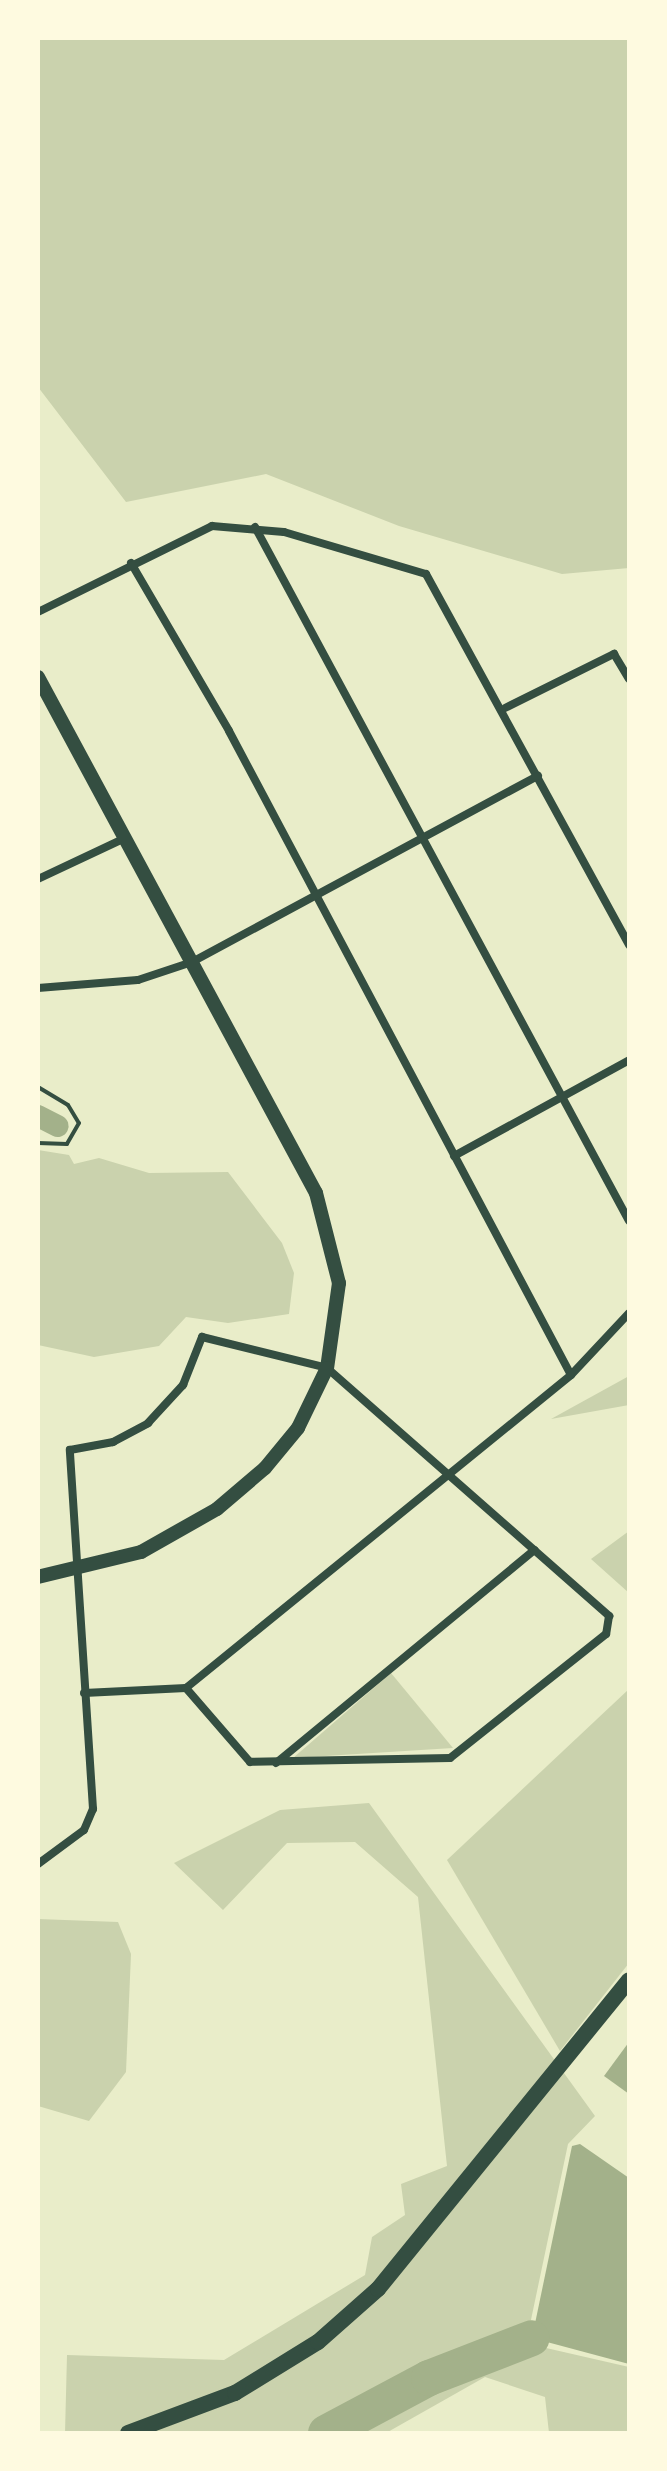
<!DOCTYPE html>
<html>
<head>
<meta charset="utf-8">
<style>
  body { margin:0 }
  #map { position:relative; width:667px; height:2471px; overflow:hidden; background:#e9edc9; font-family:"IBM Plex Sans",sans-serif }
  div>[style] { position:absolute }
  .green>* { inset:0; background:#cad2ad }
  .water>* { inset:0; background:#a3b18a }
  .canal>* { height:22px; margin:-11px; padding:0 11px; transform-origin:11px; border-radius:11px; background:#a3b18a }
  .river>* { height:36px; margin:-18px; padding:0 18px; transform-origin:18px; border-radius:18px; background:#a3b18a }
  .path>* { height:4px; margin:-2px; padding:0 2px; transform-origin:2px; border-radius:2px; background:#344e41 }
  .minor>* { height:8px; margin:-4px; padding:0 4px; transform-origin:4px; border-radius:4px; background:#344e41 }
  .tertiary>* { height:14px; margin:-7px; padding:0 7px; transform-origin:7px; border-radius:7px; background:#344e41 }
  .secondary>* { height:16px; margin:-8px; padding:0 8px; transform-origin:8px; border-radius:8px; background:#344e41 }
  span { translate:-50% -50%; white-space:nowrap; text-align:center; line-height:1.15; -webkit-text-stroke:6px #fefae0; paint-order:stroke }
  .frame { position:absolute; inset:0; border:40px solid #fefae0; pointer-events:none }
</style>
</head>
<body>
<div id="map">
  <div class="green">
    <div style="clip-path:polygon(38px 38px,629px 38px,629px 568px,562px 574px,399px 526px,266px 474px,126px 502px,38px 387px)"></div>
    <div style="clip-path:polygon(38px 1150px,69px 1155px,74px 1164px,99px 1158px,149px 1173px,228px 1172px,282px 1243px,294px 1273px,289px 1314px,228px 1323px,186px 1317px,159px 1346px,94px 1357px,38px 1345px)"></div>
    <div style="clip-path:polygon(629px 1376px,629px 1405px,551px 1419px)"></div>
    <div style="clip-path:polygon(629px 1531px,629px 1593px,591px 1559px)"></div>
    <div style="clip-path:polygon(391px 1673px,453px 1748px,293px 1758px)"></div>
    <div style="clip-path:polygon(629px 1689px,629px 1963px,560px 2051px,447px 1860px)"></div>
    <div style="clip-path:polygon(369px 1803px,595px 2116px,568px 2144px,528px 2334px,533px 2345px,629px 2367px,629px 2433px,549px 2433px,545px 2397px,485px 2377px,386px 2433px,65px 2433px,67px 2355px,224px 2360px,365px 2275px,372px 2237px,405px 2215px,401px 2184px,447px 2166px,418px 1897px,355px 1842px,287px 1843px,223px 1910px,174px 1863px,280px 1810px)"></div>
    <div style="clip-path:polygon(38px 1919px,118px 1922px,131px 1954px,126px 2072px,89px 2121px,38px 2106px)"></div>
  </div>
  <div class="water">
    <div style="clip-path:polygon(629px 2042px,629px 2094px,604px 2076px)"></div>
    <div style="clip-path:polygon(580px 2144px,629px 2178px,629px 2364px,532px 2338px,572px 2146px)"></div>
  </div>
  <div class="canal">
    <div style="left:38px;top:1116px;width:22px;rotate:27deg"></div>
  </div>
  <div class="river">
    <div style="left:326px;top:2433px;width:117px;rotate:-28.1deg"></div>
    <div style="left:429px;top:2378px;width:110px;rotate:-21.2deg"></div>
  </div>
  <div class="path">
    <div style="left:38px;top:1087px;width:35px;rotate:31deg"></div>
    <div style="left:68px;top:1105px;width:21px;rotate:59deg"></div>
    <div style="left:79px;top:1123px;width:24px;rotate:120deg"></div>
    <div style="left:67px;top:1144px;width:29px;rotate:-178deg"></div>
  </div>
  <div class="minor">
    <div style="left:255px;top:527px;width:788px;rotate:61.68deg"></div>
    <div style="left:131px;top:563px;width:194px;rotate:59.7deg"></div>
    <div style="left:229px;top:731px;width:729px;rotate:62.03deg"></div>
    <div style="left:38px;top:612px;width:194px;rotate:-26.3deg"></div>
    <div style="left:212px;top:526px;width:72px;rotate:4.8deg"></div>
    <div style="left:284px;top:532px;width:148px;rotate:16.5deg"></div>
    <div style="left:426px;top:574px;width:423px;rotate:61.3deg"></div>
    <div style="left:505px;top:708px;width:122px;rotate:-26.4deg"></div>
    <div style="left:614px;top:654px;width:29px;rotate:59deg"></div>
    <div style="left:38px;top:879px;width:96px;rotate:-25.2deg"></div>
    <div style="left:38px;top:988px;width:100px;rotate:-4.6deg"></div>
    <div style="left:138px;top:980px;width:57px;rotate:-18.4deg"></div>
    <div style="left:192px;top:962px;width:393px;rotate:-28.3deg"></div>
    <div style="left:454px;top:1156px;width:200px;rotate:-28.7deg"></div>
    <div style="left:84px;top:1693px;width:102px;rotate:-2.8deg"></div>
    <div style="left:186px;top:1688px;width:496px;rotate:-39.1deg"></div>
    <div style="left:571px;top:1375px;width:85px;rotate:-46.9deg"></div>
    <div style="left:276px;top:1763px;width:335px;rotate:-39.5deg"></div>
    <div style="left:38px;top:1864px;width:57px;rotate:-36.5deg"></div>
    <div style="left:84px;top:1830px;width:23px;rotate:-67deg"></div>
    <div style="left:93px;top:1809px;width:360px;rotate:-93.7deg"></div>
    <div style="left:70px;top:1450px;width:44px;rotate:-10.5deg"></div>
    <div style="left:113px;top:1442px;width:40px;rotate:-28deg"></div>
    <div style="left:148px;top:1423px;width:52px;rotate:-47.4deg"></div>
    <div style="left:183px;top:1385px;width:52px;rotate:-68.4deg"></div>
    <div style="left:202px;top:1337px;width:129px;rotate:13.9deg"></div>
    <div style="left:327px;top:1368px;width:376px;rotate:41.3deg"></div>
    <div style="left:609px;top:1616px;width:18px;rotate:99deg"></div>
    <div style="left:606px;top:1634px;width:199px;rotate:141.5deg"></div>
    <div style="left:450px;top:1758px;width:200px;rotate:178.9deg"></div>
    <div style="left:250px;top:1762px;width:98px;rotate:-130.9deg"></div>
  </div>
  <div class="tertiary">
    <div style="left:38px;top:677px;width:586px;rotate:61.69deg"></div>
    <div style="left:316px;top:1193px;width:93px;rotate:75.7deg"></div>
    <div style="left:339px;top:1283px;width:86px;rotate:98deg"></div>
    <div style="left:327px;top:1368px;width:67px;rotate:115.8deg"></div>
    <div style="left:298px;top:1428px;width:52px;rotate:129.5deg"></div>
    <div style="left:265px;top:1468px;width:63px;rotate:139.5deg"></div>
    <div style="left:217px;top:1509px;width:87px;rotate:150.5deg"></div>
    <div style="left:141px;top:1552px;width:106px;rotate:166.4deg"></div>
  </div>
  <div class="secondary">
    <div style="left:128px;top:2433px;width:114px;rotate:-20.5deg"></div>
    <div style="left:235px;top:2393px;width:97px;rotate:-31.6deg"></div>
    <div style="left:318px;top:2342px;width:80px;rotate:-41.5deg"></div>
    <div style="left:378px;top:2289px;width:398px;rotate:-50.9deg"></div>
  </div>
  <div class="frame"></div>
</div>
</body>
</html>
